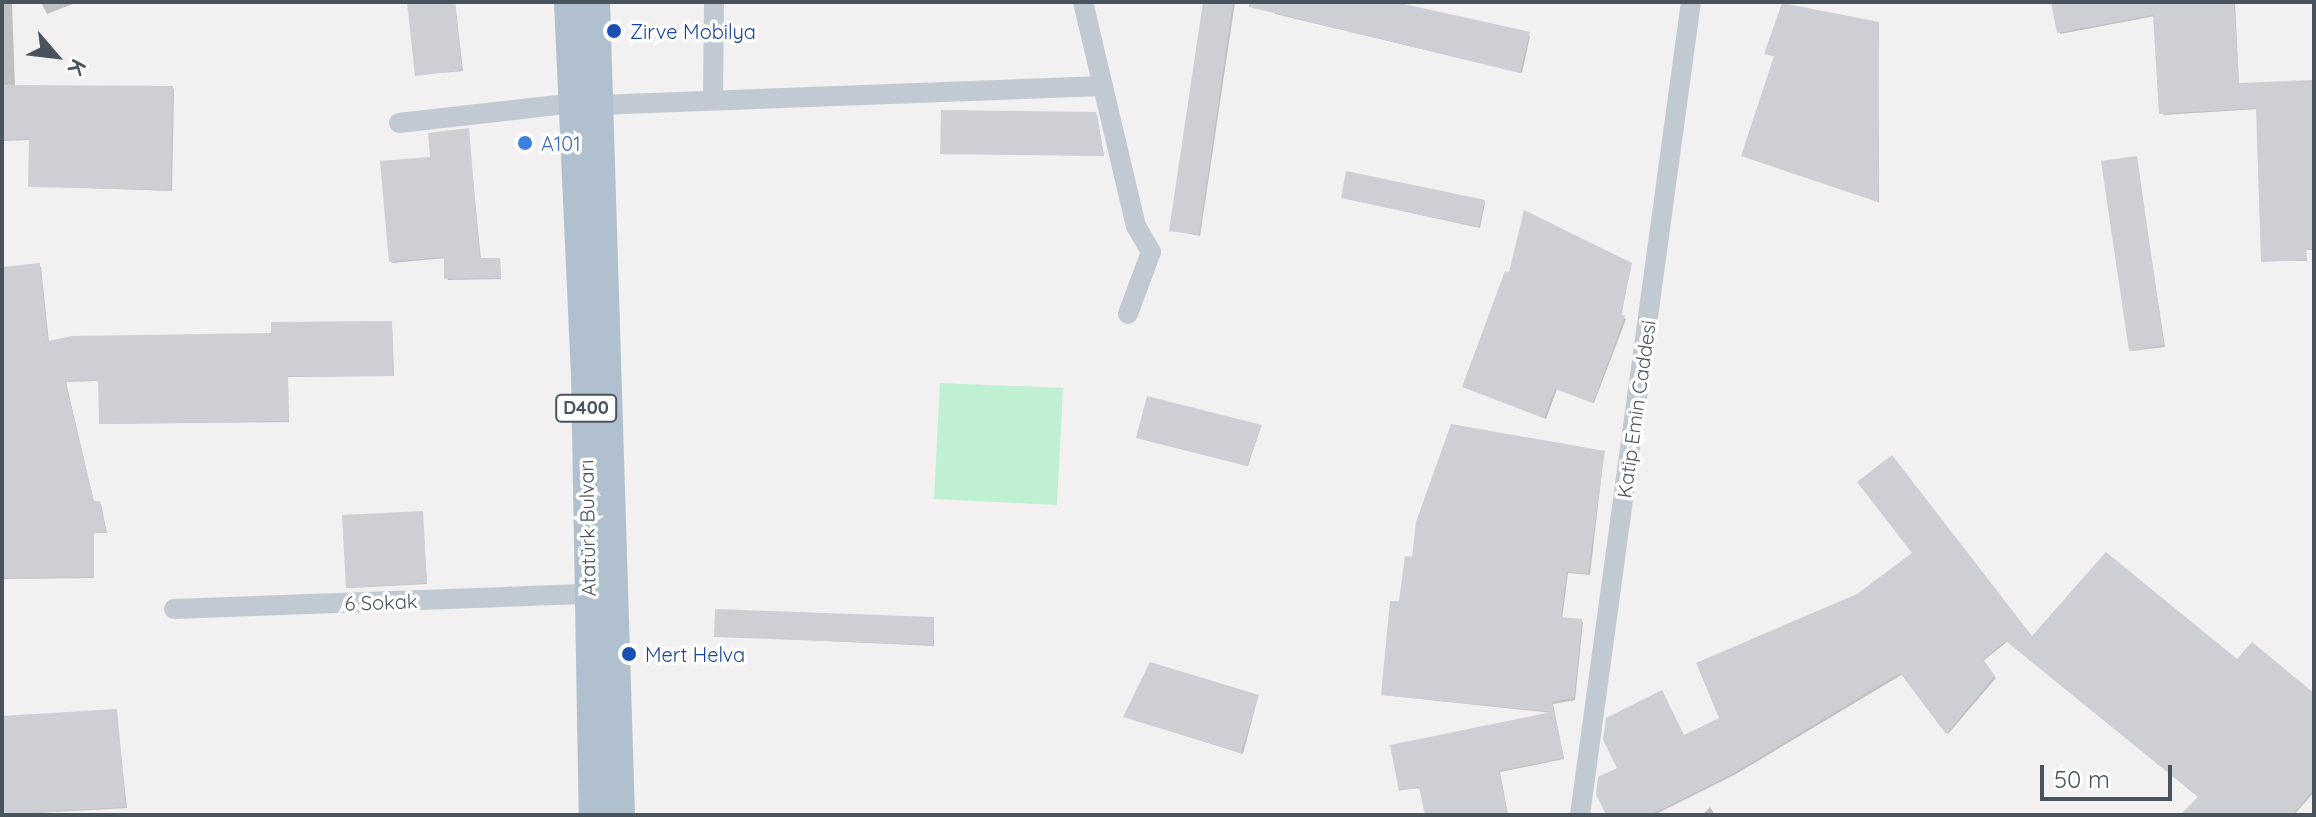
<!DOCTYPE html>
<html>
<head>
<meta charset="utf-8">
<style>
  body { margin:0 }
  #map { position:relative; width:2316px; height:817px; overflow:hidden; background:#f2f0f0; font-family:Quicksand,sans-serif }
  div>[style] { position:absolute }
  .green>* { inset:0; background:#bff0d1 }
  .shadow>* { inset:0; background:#0003 }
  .building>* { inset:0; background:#cdcfd5 }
  .street>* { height:20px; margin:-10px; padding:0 10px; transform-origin:10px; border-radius:10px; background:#c1cad2 }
  .primary>* { height:30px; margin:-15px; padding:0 15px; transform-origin:15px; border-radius:15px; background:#b0c0cf }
  .dots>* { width:22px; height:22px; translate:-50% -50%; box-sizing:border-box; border:4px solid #fff; border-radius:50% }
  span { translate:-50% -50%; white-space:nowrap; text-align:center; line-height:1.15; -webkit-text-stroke:7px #fff; paint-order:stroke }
  .shield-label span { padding:2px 6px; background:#fff; border:2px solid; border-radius:6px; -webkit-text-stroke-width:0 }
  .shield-label { font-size:18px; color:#48535e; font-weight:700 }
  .transit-label { font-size:20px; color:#164399 }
  .left { translate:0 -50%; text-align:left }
  .shop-label { font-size:20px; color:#366cbe }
  .street-label { font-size:20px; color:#48535e }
  .frame { position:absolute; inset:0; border:4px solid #48535e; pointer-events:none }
  .north { position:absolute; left:16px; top:16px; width:80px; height:80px; -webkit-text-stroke:6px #fff; paint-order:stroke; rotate:118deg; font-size:22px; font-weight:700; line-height:32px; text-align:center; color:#48535e }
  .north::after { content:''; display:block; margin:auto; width:28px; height:36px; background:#48535e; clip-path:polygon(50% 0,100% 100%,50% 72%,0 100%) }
  .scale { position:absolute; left:2040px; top:765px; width:132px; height:36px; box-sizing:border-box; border:4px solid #48535e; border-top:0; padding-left:10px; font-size:24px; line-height:28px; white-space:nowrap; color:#48535e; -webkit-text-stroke:6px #fff; paint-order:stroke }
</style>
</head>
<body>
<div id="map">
  <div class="green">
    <div style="clip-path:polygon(940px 383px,1063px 388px,1057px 505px,934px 499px)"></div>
  </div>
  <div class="shadow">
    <div style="clip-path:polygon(2px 2px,12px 2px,15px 87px,174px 89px,172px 191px,30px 186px,31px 140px,2px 141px)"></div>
    <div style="clip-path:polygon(41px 2px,78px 2px,47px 14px)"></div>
    <div style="clip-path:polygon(409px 2px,455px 2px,463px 71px,417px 75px)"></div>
    <div style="clip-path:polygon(1205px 2px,1235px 2px,1200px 236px,1172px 230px)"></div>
    <div style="clip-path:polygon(1276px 2px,1386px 2px,1530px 36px,1522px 73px,1275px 14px)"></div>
    <div style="clip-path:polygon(2053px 2px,2235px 2px,2239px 85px,2314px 81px,2314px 250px,2306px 250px,2307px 261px,2263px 261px,2258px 109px,2163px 115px,2155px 16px,2060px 34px)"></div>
    <div style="clip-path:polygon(1878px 24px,1879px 202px,1745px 157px,1776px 57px,1766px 54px)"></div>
    <div style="clip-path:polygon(1097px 115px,1104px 156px,942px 153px)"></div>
    <div style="clip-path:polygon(468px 130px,481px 260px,500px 260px,501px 279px,448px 280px,446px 258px,392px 263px,432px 158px)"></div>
    <div style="clip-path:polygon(2136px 158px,2165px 347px,2132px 351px,2131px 350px)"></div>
    <div style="clip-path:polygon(1343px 198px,1484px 202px,1485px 203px,1480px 228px)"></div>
    <div style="clip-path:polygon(1631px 265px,1621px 317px,1626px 319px,1594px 403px,1557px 389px,1546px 419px,1464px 387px)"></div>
    <div style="clip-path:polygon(41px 267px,49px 343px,273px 335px,392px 323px,394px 376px,288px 377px,289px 422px,103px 424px,100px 381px,66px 382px,94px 503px,101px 504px,107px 533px,94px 533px,94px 578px,2px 579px,2px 269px)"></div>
    <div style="clip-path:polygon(1261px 426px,1248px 466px,1139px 438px)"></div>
    <div style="clip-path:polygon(1604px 453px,1590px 575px,1568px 573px,1562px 619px,1583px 622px,1575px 700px,1553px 704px,1564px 759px,1500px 772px,1508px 815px,1427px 815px,1422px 788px,1401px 790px,1553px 713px,1383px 695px,1413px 559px)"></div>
    <div style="clip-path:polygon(422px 513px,427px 584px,349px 588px,347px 587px)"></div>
    <div style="clip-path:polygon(934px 620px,934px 646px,716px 636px,933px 619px)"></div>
    <div style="clip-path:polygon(2032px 639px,2237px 662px,2314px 696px,2314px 792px,2294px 815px,2183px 815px,2200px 797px,2008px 641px,1983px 661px,1996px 678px,1948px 734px,1903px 674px,1736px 774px,1654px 815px,1608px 815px,1684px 737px,1722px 719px,1699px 664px)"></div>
    <div style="clip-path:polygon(1258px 697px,1243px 754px,1126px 717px)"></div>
    <div style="clip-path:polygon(116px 711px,127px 808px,2px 815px,2px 718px)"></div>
    <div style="clip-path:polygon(1710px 807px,1715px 815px,1702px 815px)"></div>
  </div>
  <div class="building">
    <div style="clip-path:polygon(407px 2px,455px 2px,462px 70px,415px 76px)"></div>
    <div style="clip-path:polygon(1203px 2px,1233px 2px,1199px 235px,1169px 231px)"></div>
    <div style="clip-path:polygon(1249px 2px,1395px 2px,1530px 32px,1520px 73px,1249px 7px)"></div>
    <div style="clip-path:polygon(2051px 2px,2234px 2px,2239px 83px,2314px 80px,2314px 249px,2306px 249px,2306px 260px,2261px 262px,2256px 108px,2159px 114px,2153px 15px,2057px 33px)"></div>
    <div style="clip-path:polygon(1782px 3px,1879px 22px,1878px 202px,1741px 156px,1774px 56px,1764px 54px)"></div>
    <div style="clip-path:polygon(2px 85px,173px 86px,171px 190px,28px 187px,29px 139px,2px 140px)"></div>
    <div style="clip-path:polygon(941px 110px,1096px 112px,1104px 156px,940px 154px)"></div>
    <div style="clip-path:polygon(469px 128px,480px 258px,500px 258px,501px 278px,444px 279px,444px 257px,389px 262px,380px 161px,430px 157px,428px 133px)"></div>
    <div style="clip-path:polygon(2137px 156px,2164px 345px,2129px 351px,2101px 161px)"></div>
    <div style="clip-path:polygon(1346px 171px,1485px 200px,1479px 227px,1341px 198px)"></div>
    <div style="clip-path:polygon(1524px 210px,1632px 263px,1621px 314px,1625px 316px,1593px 403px,1555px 389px,1544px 418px,1462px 387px,1505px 271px,1509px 272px)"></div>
    <div style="clip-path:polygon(40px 263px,48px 341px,73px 336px,271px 333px,271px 322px,392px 321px,393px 376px,288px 376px,288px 421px,99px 424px,98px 380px,65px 381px,94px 501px,100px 501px,106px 532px,94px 532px,94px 577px,2px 578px,2px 267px)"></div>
    <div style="clip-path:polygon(1147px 396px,1262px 425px,1247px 466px,1136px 438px)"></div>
    <div style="clip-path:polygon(1451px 424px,1605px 451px,1588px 574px,1567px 572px,1561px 617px,1582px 619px,1574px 698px,1552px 702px,1564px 758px,1499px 771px,1508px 815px,1425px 815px,1419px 787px,1399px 791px,1390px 745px,1552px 712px,1381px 695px,1390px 601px,1399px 601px,1405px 556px,1412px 557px,1416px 522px)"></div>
    <div style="clip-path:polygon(1892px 455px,2032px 636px,2106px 552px,2237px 659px,2252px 642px,2314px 693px,2314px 789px,2292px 815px,2180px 815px,2198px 797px,2006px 641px,1983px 659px,1995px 676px,1946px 734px,1900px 673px,1734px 773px,1650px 815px,1606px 815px,1596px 794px,1598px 777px,1617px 768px,1603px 740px,1606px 718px,1662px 690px,1684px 735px,1719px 718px,1696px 663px,1857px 594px,1912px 553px,1857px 482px)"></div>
    <div style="clip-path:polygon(423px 511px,427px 583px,346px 588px,342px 515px)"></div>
    <div style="clip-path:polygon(715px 609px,934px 617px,933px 645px,714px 637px)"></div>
    <div style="clip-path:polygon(1150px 662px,1259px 695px,1241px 753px,1123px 717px)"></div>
    <div style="clip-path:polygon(117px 709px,126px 807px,2px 815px,2px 716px)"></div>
  </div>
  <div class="street">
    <div style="left:1083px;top:2px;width:230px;rotate:76.7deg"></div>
    <div style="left:1136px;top:226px;width:30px;rotate:60deg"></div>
    <div style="left:1151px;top:252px;width:66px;rotate:110.4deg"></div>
    <div style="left:713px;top:97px;width:95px;rotate:-89.4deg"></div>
    <div style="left:598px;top:105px;width:505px;rotate:-2.15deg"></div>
    <div style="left:399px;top:123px;width:176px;rotate:-6.5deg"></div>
    <div style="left:174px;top:609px;width:414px;rotate:-2.1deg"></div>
    <div style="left:1580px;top:815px;width:821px;rotate:-82.23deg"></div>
  </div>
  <div class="primary">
    <div style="left:569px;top:2px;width:370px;rotate:87.4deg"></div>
    <div style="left:586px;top:372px;width:443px;rotate:89deg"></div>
    <div style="left:595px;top:2px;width:813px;rotate:88.24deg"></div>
  </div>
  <div class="dots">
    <div style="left:614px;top:31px;background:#1a4fb4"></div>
    <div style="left:525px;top:143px;background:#3f7fe0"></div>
    <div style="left:629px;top:654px;background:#1a4fb4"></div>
  </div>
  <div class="shield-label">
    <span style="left:586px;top:408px">D400</span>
  </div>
  <div class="transit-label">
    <span class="left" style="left:630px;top:31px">Zirve Mobilya</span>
    <span class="left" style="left:645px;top:654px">Mert Helva</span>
  </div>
  <div class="shop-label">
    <span class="left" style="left:541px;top:143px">A101</span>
  </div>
  <div class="street-label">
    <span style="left:1636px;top:409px;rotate:-82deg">Katip Emin Caddesi</span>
    <span style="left:587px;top:528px;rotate:-91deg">Atatürk Bulvarı</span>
    <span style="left:381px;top:602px;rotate:-2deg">6 Sokak</span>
  </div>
  <div class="frame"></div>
  <div class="north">K</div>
  <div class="scale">50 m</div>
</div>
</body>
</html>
